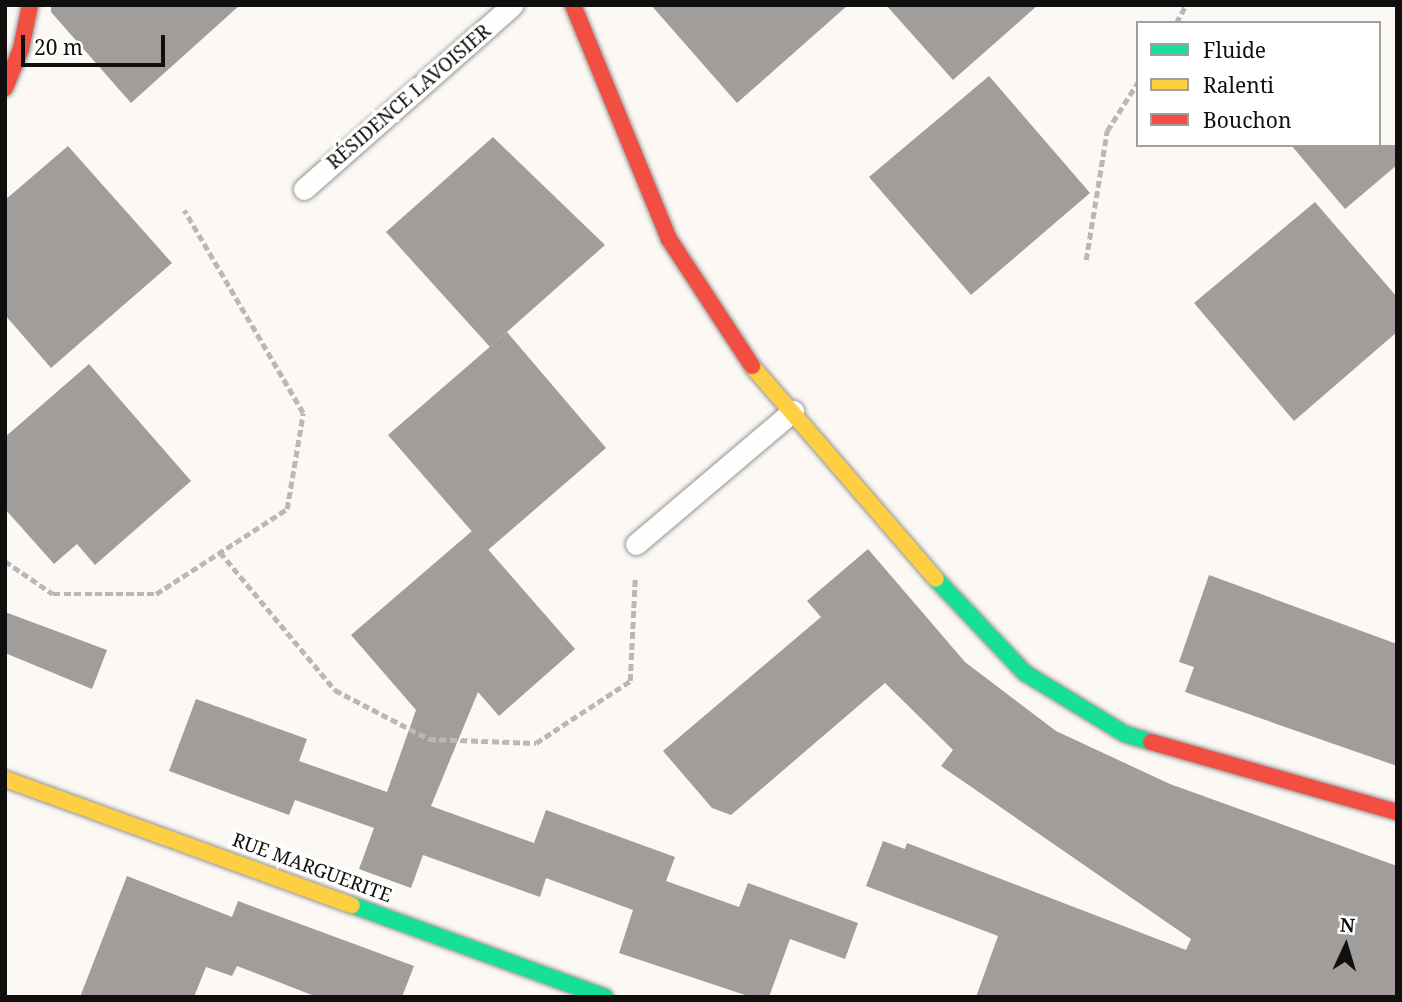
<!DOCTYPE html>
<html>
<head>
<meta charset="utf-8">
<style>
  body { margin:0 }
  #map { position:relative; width:1402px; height:1002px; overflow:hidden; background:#fcf9f5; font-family:"Noto Serif",serif }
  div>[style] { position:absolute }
  .building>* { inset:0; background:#a09d9a }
  .path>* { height:4.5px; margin-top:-2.25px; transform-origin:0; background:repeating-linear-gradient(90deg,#b9b8b8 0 7px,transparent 0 10.5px) }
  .roads { filter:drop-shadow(0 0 2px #969493) drop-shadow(0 0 2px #969493) }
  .lane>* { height:21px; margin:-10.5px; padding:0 10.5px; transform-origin:10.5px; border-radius:10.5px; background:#fffefe }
  .fast>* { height:16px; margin:-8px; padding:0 8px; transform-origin:8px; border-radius:8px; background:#16e098 }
  .slow>* { height:16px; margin:-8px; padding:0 8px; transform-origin:8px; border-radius:8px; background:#ffcf43 }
  .jam>* { height:16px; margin:-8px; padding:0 8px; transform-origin:8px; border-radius:8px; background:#f24e42 }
  span { translate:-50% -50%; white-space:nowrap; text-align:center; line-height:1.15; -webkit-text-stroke:7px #fff; paint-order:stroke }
  .street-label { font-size:19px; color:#0f0f0f }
  .frame { position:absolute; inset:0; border:7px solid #0f0f0f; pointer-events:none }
  .legend { position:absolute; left:1136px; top:21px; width:245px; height:126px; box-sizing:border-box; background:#fff; border:2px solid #9f9f9f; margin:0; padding:9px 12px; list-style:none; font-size:21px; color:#0f0f0f }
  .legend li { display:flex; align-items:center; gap:14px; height:35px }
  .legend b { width:35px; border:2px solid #9f9f9f }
  .north { position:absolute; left:1311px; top:911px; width:70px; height:70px; -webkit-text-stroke:5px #fff; paint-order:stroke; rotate:4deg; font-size:19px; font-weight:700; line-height:28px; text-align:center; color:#0f0f0f }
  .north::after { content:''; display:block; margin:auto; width:24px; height:32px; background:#0f0f0f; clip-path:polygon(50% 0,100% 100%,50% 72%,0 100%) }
  .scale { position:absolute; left:21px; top:35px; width:144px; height:32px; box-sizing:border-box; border:4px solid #0f0f0f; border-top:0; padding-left:9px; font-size:21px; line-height:24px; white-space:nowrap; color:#0f0f0f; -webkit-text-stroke:5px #fff; paint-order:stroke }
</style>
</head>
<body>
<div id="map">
  <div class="building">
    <div style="clip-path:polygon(51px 5px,240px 5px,131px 103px,51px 12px)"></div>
    <div style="clip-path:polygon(651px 5px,848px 5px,737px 103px)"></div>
    <div style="clip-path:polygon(886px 5px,1038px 5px,953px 80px)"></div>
    <div style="clip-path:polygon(989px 76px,1090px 193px,971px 295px,869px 177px)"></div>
    <div style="clip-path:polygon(493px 137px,605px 245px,490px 347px,386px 232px)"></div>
    <div style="clip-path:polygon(1291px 145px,1397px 145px,1397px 165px,1345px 209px)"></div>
    <div style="clip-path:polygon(68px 146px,172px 263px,51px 368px,5px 315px,5px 200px)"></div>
    <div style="clip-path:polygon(1315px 202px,1397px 297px,1397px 332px,1294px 421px,1194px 303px)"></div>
    <div style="clip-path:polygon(507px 332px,606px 448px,488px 550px,388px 435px)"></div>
    <div style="clip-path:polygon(89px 364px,191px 481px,95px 565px,77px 544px,54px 564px,5px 509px,5px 437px)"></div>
    <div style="clip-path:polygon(472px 531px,575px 649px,499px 716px,478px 692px,431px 806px,534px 843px,546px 810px,675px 857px,666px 881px,739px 907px,748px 883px,858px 923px,845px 959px,790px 939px,769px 997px,751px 997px,619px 953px,633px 910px,546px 878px,540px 897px,423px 855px,411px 888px,359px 869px,374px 828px,295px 800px,289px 815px,169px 771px,196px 699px,307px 739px,299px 761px,387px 792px,416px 710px,351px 635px)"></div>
    <div style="clip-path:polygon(868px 549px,965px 662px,1056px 731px,1170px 784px,1397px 866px,1397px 997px,976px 997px,998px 936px,866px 886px,883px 841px,905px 849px,907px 843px,1186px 950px,1191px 939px,941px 766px,953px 750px,885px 683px,731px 815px,712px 808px,663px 751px,821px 617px,807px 601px)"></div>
    <div style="clip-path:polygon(1209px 575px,1397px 644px,1397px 766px,1185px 692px,1194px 667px,1179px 662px)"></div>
    <div style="clip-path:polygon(5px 612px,107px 650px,92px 689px,5px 653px)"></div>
    <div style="clip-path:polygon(127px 876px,232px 917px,238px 901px,414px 966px,402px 997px,317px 997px,237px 966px,232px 976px,206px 967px,194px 997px,80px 997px)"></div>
  </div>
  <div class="path">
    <div style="left:1176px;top:23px;width:21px;rotate:-61deg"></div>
    <div style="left:1086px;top:260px;width:131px;rotate:-80.8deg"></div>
    <div style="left:1107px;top:131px;width:58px;rotate:-57.7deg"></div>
    <div style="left:220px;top:552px;width:180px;rotate:50.2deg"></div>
    <div style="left:335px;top:690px;width:106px;rotate:27.5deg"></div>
    <div style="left:429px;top:739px;width:107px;rotate:2.1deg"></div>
    <div style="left:536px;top:743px;width:113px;rotate:-33.4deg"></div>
    <div style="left:630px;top:681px;width:103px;rotate:-87.2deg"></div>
    <div style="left:5px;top:561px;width:58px;rotate:34.5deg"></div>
    <div style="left:53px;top:594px;width:103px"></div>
    <div style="left:156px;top:594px;width:156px;rotate:-33deg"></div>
    <div style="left:287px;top:509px;width:97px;rotate:-80.5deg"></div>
    <div style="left:303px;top:413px;width:235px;rotate:-120.4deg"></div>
  </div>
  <div class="roads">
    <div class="lane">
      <div style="left:304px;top:189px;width:278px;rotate:-41.4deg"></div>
      <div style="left:636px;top:544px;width:206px;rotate:-40.3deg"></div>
    </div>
    <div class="fast">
      <div style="left:936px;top:579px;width:129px;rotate:46.6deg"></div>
      <div style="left:1025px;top:673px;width:117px;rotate:31.4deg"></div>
      <div style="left:1125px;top:734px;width:27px;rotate:17deg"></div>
      <div style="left:352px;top:905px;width:269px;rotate:20deg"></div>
    </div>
    <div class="slow">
      <div style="left:752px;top:366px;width:281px;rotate:49.2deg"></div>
      <div style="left:5px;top:779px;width:369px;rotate:20deg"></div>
    </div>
    <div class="jam">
      <div style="left:573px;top:5px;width:253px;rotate:67.7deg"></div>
      <div style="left:669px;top:239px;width:152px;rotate:56.8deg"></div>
      <div style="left:5px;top:88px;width:42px;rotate:-67.7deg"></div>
      <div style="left:21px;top:49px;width:45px;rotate:-78.4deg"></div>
      <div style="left:1151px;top:742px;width:256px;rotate:15.9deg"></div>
    </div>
  </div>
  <div class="street-label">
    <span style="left:409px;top:97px;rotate:-41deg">RÉSIDENCE LAVOISIER</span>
    <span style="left:312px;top:868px;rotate:20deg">RUE MARGUERITE</span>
  </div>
  <div class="frame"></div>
  <ul class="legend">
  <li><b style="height:9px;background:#16e098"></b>Fluide</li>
  <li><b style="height:9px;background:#ffcf43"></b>Ralenti</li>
  <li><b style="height:9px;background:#f24e42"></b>Bouchon</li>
  </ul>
  <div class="north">N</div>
  <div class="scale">20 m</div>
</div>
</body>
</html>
